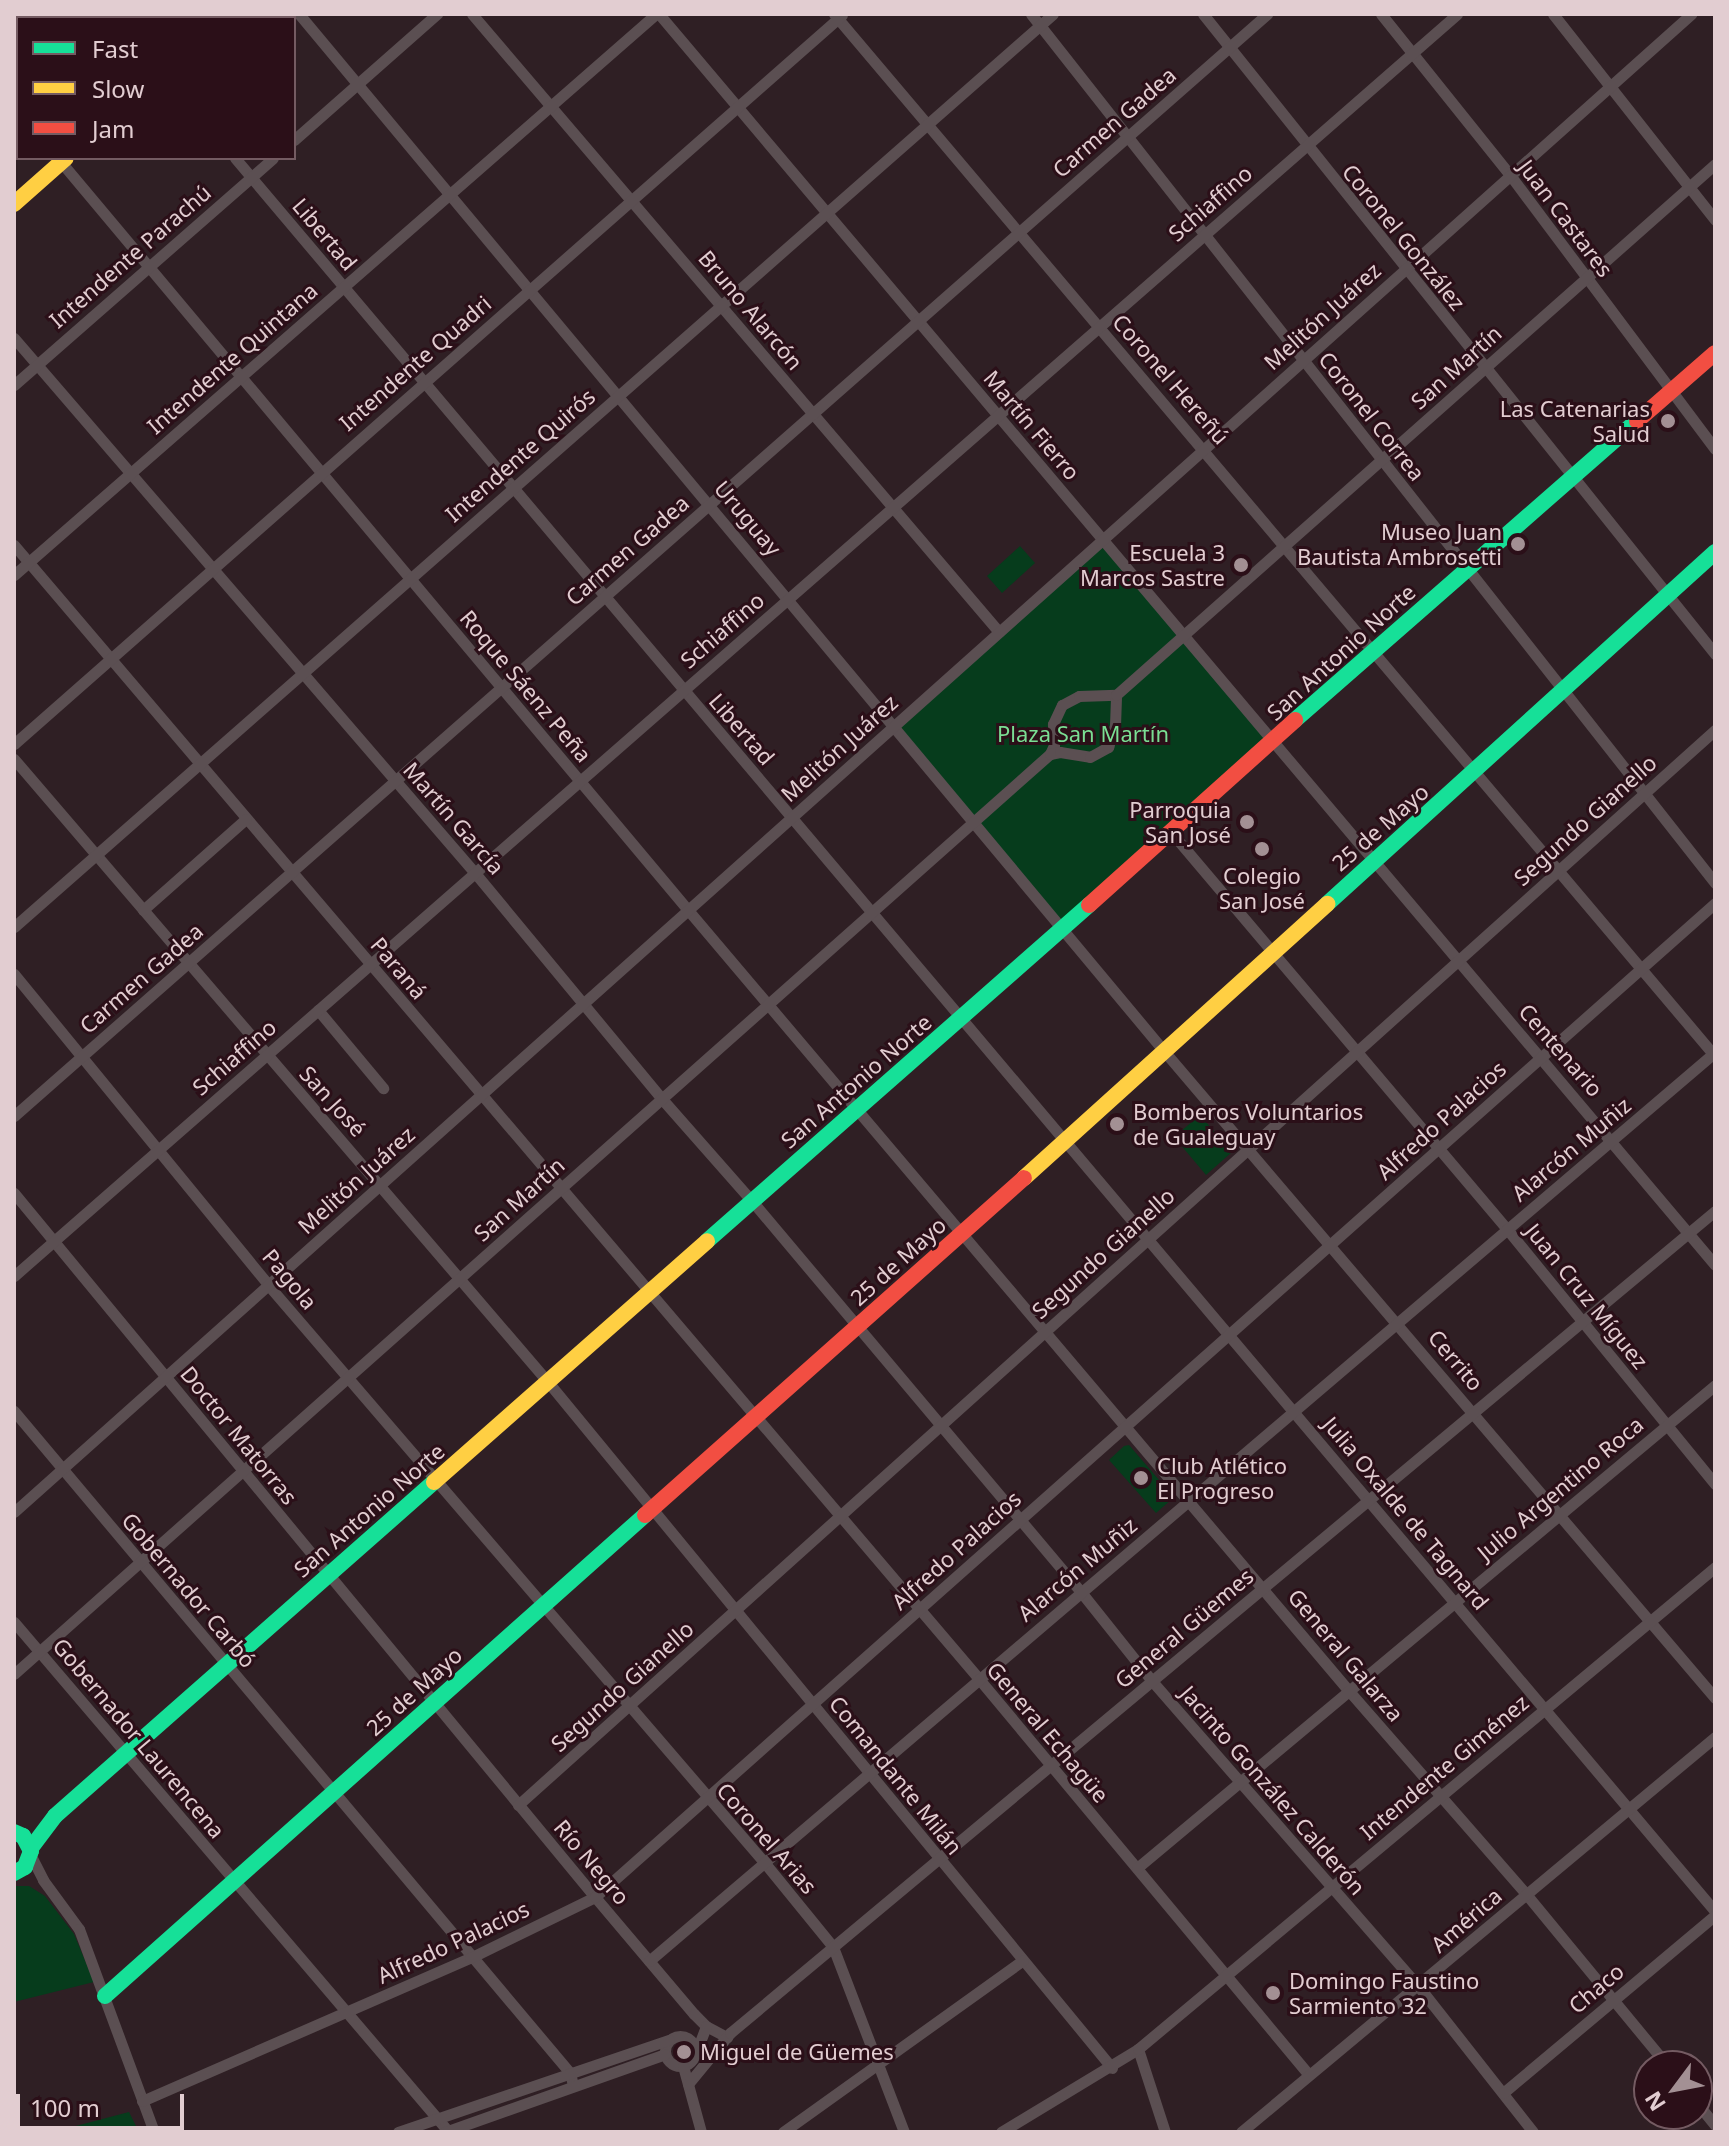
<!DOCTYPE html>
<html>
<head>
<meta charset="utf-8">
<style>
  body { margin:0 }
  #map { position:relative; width:1729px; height:2146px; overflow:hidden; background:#2f1f24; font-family:"Noto Sans",sans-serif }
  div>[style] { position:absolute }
  .green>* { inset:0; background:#063c1c }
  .street>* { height:11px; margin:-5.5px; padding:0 5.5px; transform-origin:5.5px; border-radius:5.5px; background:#5b4f52 }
  .street>.ring { margin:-5.5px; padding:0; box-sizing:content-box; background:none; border:11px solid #5b4f52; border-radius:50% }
  .fast>* { height:16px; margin:-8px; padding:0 8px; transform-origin:8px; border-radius:8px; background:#16e098 }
  .slow>* { height:16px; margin:-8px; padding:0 8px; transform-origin:8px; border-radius:8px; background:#ffcf43 }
  .jam>* { height:16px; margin:-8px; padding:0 8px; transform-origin:8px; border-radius:8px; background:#f24e42 }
  .dots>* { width:22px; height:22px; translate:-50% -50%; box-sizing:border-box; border:4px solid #2b0f18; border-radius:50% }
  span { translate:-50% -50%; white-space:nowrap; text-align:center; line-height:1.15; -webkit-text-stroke:6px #2b0f18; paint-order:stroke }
  .street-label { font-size:22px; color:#e2cdd1 }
  .poi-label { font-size:22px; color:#e2cdd1 }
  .right { translate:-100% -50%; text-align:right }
  .left { translate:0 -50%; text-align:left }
  .park-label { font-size:22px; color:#7ade93 }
  .frame { position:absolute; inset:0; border:16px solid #e2cdd1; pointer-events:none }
  .legend { position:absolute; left:16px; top:16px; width:280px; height:144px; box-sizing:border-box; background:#2b0f18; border:2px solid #745b62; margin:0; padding:10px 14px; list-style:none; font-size:24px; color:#e2cdd1 }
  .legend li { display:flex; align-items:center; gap:16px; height:40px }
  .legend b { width:40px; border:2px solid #745b62 }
  .north { position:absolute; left:1633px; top:2050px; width:80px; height:80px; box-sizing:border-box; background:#2b0f18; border:2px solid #745b62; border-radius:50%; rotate:238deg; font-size:22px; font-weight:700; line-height:32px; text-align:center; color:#e2cdd1 }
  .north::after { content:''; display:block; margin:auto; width:28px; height:36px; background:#a39094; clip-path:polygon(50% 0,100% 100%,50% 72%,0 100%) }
  .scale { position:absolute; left:16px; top:2094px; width:168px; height:36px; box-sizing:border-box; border:4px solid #e2cdd1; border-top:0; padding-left:10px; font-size:24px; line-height:28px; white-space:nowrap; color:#e2cdd1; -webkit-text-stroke:6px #2b0f18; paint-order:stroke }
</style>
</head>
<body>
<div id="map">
  <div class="green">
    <div style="clip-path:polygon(1103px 539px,1274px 742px,1061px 927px,894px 726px)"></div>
    <div style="clip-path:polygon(1020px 546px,1035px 563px,1002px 593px,987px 576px)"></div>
    <div style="clip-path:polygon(1200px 1115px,1232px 1152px,1206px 1175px,1174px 1137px)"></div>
    <div style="clip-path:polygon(1129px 1445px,1172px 1495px,1172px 1499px,1156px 1513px,1109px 1460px,1124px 1446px)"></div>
    <div style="clip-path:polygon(14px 1886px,29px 1886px,45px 1896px,74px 1934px,94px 1982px,14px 2002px)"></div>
    <div style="clip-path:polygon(129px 2112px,139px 2132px,53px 2132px)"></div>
  </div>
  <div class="street">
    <div style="left:299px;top:14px;width:1350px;rotate:50.17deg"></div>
    <div style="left:1164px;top:1051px;width:850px;rotate:49.58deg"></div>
    <div style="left:472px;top:14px;width:812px;rotate:49.54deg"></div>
    <div style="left:659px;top:14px;width:1637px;rotate:49.83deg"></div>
    <div style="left:834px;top:14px;width:1365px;rotate:49.79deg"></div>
    <div style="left:1031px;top:14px;width:1106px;rotate:51.79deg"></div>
    <div style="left:1203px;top:14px;width:820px;rotate:51.34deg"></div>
    <div style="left:1381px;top:14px;width:206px;rotate:51.3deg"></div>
    <div style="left:1510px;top:175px;width:342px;rotate:53.2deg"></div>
    <div style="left:1553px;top:14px;width:262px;rotate:51.8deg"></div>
    <div style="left:294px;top:140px;width:191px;rotate:-41.4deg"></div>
    <div style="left:235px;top:158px;width:2294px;rotate:49.83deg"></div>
    <div style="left:61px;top:162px;width:976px;rotate:50.03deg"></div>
    <div style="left:688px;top:910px;width:1023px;rotate:49.76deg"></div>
    <div style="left:1349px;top:1691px;width:269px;rotate:48.9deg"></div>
    <div style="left:1526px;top:1894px;width:223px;rotate:50.5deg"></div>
    <div style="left:14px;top:338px;width:706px;rotate:49.25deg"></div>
    <div style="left:475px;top:873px;width:293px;rotate:50.4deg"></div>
    <div style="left:662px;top:1099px;width:136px;rotate:48.6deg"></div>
    <div style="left:752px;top:1201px;width:511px;rotate:49.92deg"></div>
    <div style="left:1081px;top:1592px;width:114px;rotate:51.4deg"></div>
    <div style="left:1152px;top:1681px;width:406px;rotate:48.9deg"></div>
    <div style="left:1419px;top:1987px;width:184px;rotate:51.8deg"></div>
    <div style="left:14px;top:385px;width:344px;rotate:-41.2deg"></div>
    <div style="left:14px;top:545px;width:1489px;rotate:49.6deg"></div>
    <div style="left:979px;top:1679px;width:515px;rotate:50.19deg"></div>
    <div style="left:14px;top:575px;width:853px;rotate:-41.15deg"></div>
    <div style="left:14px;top:744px;width:1103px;rotate:-41.36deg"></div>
    <div style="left:1050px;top:754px;width:10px;rotate:-66deg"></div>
    <div style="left:1054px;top:745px;width:21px;rotate:-93deg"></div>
    <div style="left:1053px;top:724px;width:21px;rotate:-65deg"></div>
    <div style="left:1062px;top:705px;width:19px;rotate:-28deg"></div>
    <div style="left:1079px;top:696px;width:37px;rotate:-2deg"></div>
    <div style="left:14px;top:759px;width:821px;rotate:49.4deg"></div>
    <div style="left:548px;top:1382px;width:888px;rotate:50.57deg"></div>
    <div style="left:1171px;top:832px;width:520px;rotate:49.76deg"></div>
    <div style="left:1507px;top:1229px;width:329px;rotate:50.8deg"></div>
    <div style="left:143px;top:910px;width:137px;rotate:-41.5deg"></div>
    <div style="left:14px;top:927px;width:1383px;rotate:-41.31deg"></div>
    <div style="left:14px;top:974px;width:403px;rotate:50.7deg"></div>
    <div style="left:269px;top:1286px;width:759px;rotate:49.33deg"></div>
    <div style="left:764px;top:1862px;width:109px;rotate:50.9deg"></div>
    <div style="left:833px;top:1947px;width:198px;rotate:69deg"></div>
    <div style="left:318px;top:1010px;width:102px;rotate:50.2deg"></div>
    <div style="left:14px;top:1116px;width:1669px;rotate:-41.33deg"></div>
    <div style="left:14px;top:1193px;width:913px;rotate:50.47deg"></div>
    <div style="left:595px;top:1897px;width:153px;rotate:49.8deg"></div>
    <div style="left:694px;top:2014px;width:17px;rotate:45deg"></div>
    <div style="left:706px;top:2026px;width:24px;rotate:28deg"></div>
    <div style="left:14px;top:1276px;width:1917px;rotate:-41.17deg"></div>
    <div style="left:14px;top:1411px;width:865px;rotate:49.97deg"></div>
    <div style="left:570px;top:2073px;width:12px;rotate:76deg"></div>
    <div style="left:14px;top:1512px;width:2249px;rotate:-41.77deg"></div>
    <div style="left:14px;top:1622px;width:669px;rotate:49.55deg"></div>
    <div style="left:14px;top:1674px;width:1386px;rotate:-41.61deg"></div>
    <div style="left:1050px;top:754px;width:10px;rotate:-11deg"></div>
    <div style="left:1060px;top:752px;width:30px;rotate:9deg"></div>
    <div style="left:1090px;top:757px;width:21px;rotate:-29deg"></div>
    <div style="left:1108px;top:747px;width:22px;rotate:-72deg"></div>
    <div style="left:1115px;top:726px;width:31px;rotate:-88deg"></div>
    <div style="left:1116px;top:695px;width:800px;rotate:-41.56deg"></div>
    <div style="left:518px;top:1805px;width:1609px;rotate:-41.93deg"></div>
    <div style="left:31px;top:1856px;width:27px;rotate:63deg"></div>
    <div style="left:43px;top:1880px;width:61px;rotate:53.7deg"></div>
    <div style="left:79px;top:1929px;width:216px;rotate:69.7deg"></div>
    <div style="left:1137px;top:1868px;width:753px;rotate:-39.88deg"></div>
    <div style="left:649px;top:1961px;width:1401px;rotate:-40.45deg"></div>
    <div class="ring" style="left:665px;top:2036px;width:19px;height:19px"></div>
    <div style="left:1138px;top:2049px;width:87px;rotate:72deg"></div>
    <div style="left:695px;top:2055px;width:31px;rotate:-69deg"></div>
    <div style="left:683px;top:2066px;width:68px;rotate:74.7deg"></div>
    <div style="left:688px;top:2084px;width:66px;rotate:-50.5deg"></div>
    <div style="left:730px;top:2033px;width:1283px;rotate:-39.85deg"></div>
    <div style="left:1503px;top:2093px;width:277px;rotate:-40deg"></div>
    <div style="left:142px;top:2101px;width:358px;rotate:-23.6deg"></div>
    <div style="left:470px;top:1958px;width:139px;rotate:-26deg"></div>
    <div style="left:595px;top:1897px;width:1497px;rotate:-41.59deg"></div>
    <div style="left:1697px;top:2103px;width:28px;rotate:51deg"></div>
    <div style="left:398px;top:2132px;width:286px;rotate:-18.8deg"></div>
    <div style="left:445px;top:2132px;width:233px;rotate:-19.5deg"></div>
    <div style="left:783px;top:2132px;width:295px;rotate:-35.6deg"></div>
    <div style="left:1001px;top:2132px;width:160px;rotate:-31.2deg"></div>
    <div style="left:1138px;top:2049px;width:752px;rotate:-39.87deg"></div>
    <div style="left:1241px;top:2132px;width:617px;rotate:-39.81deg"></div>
  </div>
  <div class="fast">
    <div style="left:223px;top:18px;width:6px;rotate:-39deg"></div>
    <div style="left:1295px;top:720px;width:454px;rotate:-41.2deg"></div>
    <div style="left:1327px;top:904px;width:524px;rotate:-42.21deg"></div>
    <div style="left:707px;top:1241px;width:509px;rotate:-41.33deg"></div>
    <div style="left:14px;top:1832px;width:10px;rotate:24deg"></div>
    <div style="left:23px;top:1836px;width:17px;rotate:62deg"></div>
    <div style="left:31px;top:1851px;width:17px;rotate:111deg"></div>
    <div style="left:25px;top:1867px;width:13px;rotate:151deg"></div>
    <div style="left:31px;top:1848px;width:40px;rotate:-53deg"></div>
    <div style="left:55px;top:1816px;width:505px;rotate:-41.39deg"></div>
    <div style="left:105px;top:1996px;width:723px;rotate:-41.69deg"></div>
  </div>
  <div class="slow">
    <div style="left:14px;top:204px;width:69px;rotate:-41.5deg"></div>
    <div style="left:1024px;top:1178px;width:409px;rotate:-42.1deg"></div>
    <div style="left:434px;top:1482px;width:364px;rotate:-41.4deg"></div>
  </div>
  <div class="jam">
    <div style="left:1637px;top:421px;width:103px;rotate:-41.1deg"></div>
    <div style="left:1089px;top:905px;width:277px;rotate:-41.9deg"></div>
    <div style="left:645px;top:1515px;width:507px;rotate:-41.64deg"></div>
  </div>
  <div class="dots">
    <div style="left:1668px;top:421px;background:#a39094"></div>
    <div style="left:1518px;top:544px;background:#a39094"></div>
    <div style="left:1241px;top:565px;background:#a39094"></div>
    <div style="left:1247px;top:822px;background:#a39094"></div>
    <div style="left:1262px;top:849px;background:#a39094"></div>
    <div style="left:1117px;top:1124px;background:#a39094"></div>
    <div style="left:1141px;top:1478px;background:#a39094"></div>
    <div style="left:1273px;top:1993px;background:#a39094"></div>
    <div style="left:684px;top:2052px;background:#a39094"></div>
  </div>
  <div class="street-label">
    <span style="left:1114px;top:122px;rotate:-41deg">Carmen Gadea</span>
    <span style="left:1210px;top:203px;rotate:-41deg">Schiaffino</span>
    <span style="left:1566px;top:218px;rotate:53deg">Juan Castares</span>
    <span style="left:325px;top:234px;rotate:50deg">Libertad</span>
    <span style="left:1404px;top:237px;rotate:51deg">Coronel González</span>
    <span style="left:130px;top:256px;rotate:-41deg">Intendente Parachú</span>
    <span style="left:751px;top:310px;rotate:50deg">Bruno Alarcón</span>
    <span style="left:1322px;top:316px;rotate:-42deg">Melitón Juárez</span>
    <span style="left:232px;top:358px;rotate:-41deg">Intendente Quintana</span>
    <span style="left:415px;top:363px;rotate:-41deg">Intendente Quadri</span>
    <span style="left:1456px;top:367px;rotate:-42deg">San Martín</span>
    <span style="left:1171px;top:379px;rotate:49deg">Coronel Hereñú</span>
    <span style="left:1372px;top:416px;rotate:52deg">Coronel Correa</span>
    <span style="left:1032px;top:425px;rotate:50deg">Martín Fierro</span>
    <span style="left:520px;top:455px;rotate:-41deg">Intendente Quirós</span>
    <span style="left:748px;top:518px;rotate:50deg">Uruguay</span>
    <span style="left:627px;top:550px;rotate:-41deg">Carmen Gadea</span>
    <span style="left:722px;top:630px;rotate:-41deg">Schiaffino</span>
    <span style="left:1341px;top:652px;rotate:-42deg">San Antonio Norte</span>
    <span style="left:526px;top:686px;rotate:50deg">Roque Sáenz Peña</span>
    <span style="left:742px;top:729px;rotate:49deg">Libertad</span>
    <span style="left:839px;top:748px;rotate:-42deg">Melitón Juárez</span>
    <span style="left:454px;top:818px;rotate:49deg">Martín García</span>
    <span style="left:1585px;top:820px;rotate:-42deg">Segundo Gianello</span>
    <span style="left:1380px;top:827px;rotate:-41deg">25 de Mayo</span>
    <span style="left:399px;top:968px;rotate:50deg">Paraná</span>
    <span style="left:141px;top:978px;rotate:-41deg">Carmen Gadea</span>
    <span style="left:1561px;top:1050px;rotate:49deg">Centenario</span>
    <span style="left:234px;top:1057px;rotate:-41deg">Schiaffino</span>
    <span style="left:856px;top:1081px;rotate:-41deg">San Antonio Norte</span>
    <span style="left:333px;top:1101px;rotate:48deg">San José</span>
    <span style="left:1441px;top:1120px;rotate:-42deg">Alfredo Palacios</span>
    <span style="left:1571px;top:1149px;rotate:-40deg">Alarcón Muñiz</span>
    <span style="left:356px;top:1180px;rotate:-42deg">Melitón Juárez</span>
    <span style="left:519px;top:1199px;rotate:-42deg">San Martín</span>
    <span style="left:1103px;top:1253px;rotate:-42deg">Segundo Gianello</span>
    <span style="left:898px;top:1261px;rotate:-42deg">25 de Mayo</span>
    <span style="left:290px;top:1279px;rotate:50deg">Pagola</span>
    <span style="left:1587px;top:1296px;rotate:51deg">Juan Cruz Míguez</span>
    <span style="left:1456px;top:1360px;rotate:50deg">Cerrito</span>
    <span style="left:239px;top:1435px;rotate:51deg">Doctor Matorras</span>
    <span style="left:1560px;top:1488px;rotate:-40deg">Julio Argentino Roca</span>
    <span style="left:369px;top:1510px;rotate:-41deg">San Antonio Norte</span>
    <span style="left:1406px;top:1513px;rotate:50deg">Julia Oxalde de Tagnard</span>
    <span style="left:956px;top:1550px;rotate:-42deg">Alfredo Palacios</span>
    <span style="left:1077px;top:1569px;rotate:-40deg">Alarcón Muñiz</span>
    <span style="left:189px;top:1590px;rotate:50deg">Gobernador Carbó</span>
    <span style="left:1184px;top:1628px;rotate:-40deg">General Güemes</span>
    <span style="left:1346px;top:1655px;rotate:50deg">General Galarza</span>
    <span style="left:622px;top:1686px;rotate:-42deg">Segundo Gianello</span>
    <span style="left:414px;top:1691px;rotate:-42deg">25 de Mayo</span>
    <span style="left:1048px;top:1732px;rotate:50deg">General Echagüe</span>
    <span style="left:139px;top:1738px;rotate:50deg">Gobernador Laurencena</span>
    <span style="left:1444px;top:1767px;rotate:-40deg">Intendente Giménez</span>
    <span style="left:896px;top:1775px;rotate:51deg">Comandante Milán</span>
    <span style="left:1273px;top:1790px;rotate:49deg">Jacinto González Calderón</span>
    <span style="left:767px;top:1838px;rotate:49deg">Coronel Arias</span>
    <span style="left:592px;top:1862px;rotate:50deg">Río Negro</span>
    <span style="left:1466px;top:1920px;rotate:-41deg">América</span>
    <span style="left:453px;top:1942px;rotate:-25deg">Alfredo Palacios</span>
    <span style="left:1596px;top:1988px;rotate:-40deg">Chaco</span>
  </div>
  <div class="poi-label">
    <span class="right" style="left:1650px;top:421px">Las Catenarias<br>Salud</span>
    <span class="right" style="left:1502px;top:544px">Museo Juan<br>Bautista Ambrosetti</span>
    <span class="right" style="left:1225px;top:565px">Escuela 3<br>Marcos Sastre</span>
    <span class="right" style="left:1231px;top:822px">Parroquia<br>San José</span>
    <span style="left:1262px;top:888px">Colegio<br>San José</span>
    <span class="left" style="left:1133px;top:1124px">Bomberos Voluntarios<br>de Gualeguay</span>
    <span class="left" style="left:1157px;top:1478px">Club Atlético<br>El Progreso</span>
    <span class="left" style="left:1289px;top:1993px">Domingo Faustino<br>Sarmiento 32</span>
    <span class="left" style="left:700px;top:2052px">Miguel de Güemes</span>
  </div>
  <div class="park-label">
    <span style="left:1083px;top:734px">Plaza San Martín</span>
  </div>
  <div class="frame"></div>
  <ul class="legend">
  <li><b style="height:10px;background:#16e098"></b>Fast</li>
  <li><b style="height:10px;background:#ffcf43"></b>Slow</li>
  <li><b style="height:10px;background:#f24e42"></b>Jam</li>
  </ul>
  <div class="north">N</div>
  <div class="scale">100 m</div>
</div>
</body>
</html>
